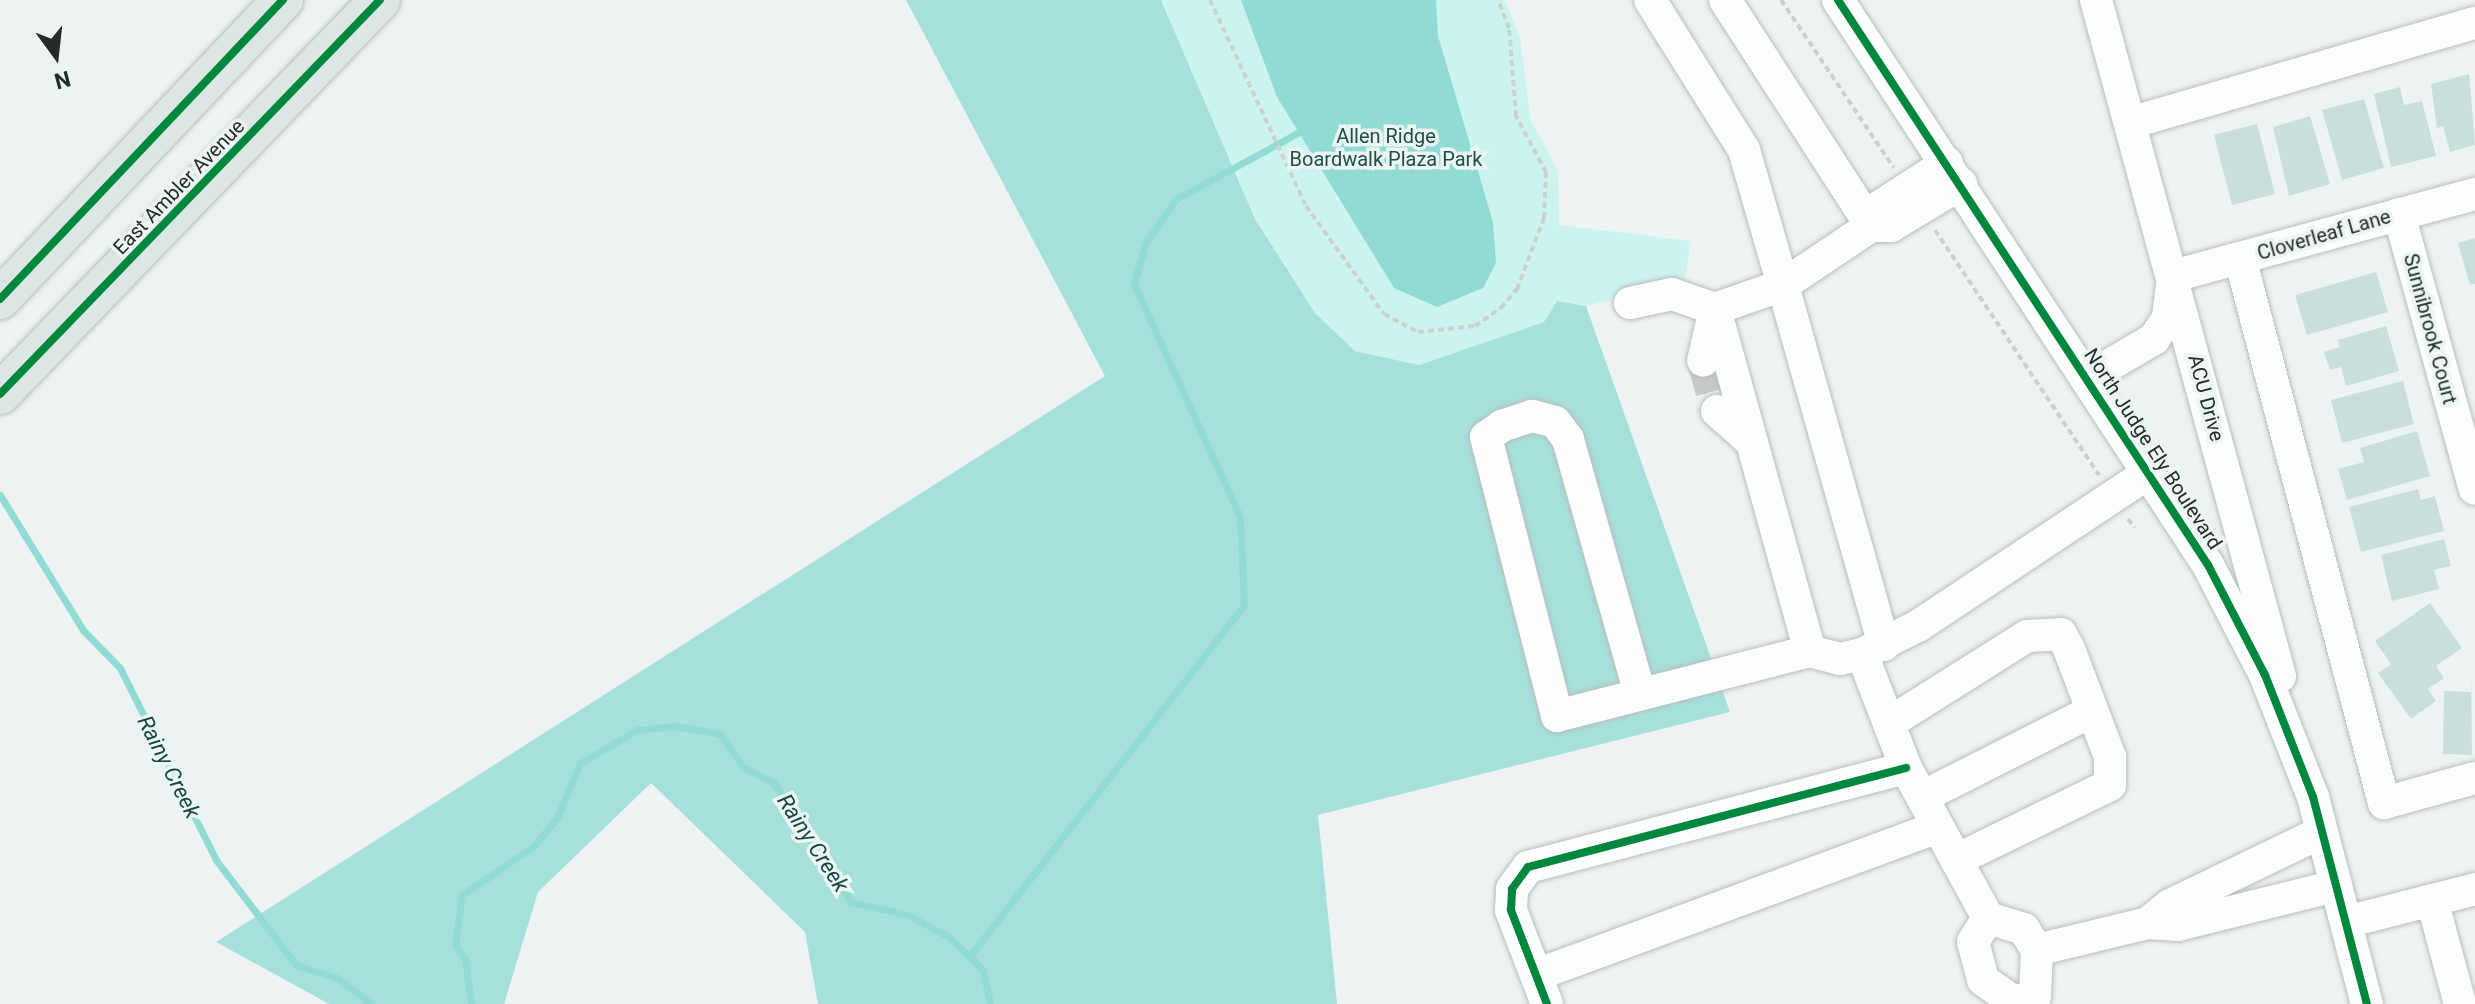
<!DOCTYPE html>
<html>
<head>
<meta charset="utf-8">
<style>
  body { margin:0 }
  #map { position:relative; width:2475px; height:1004px; overflow:hidden; background:#edf3f2; font-family:Roboto,sans-serif }
  div>[style] { position:absolute }
  .green>* { inset:0; background:#cbf4ef }
  .forest>* { inset:0; background:#a6e0db }
  .water>* { inset:0; background:#92dbd5 }
  .stream>* { height:7px; margin:-3.5px; padding:0 3.5px; transform-origin:3.5px; border-radius:3.5px; background:#92dbd5 }
  .building>* { inset:0; background:#c9dfdd }
  .minor-tunnel>* { height:32px; margin-top:-16px; transform-origin:0; background:repeating-linear-gradient(90deg,#c5cbca 0 32px,transparent 0 48px) }
  .path>* { height:4px; margin-top:-2px; transform-origin:0; background:repeating-linear-gradient(90deg,#ced0cf 0 6px,transparent 0 10px) }
  .roads { filter:drop-shadow(0 0 2px #b9bdbd) drop-shadow(0 0 2px #b9bdbd) }
  .minor>* { height:32px; margin:-16px; padding:0 16px; transform-origin:16px; border-radius:16px; background:#fcfdfd }
  .major>* { height:40px; margin:-20px; padding:0 20px; transform-origin:20px; border-radius:20px; background:#dce6e5 }
  .cycleway>* { height:8px; margin:-4px; padding:0 4px; transform-origin:4px; border-radius:4px; background:#00873e }
  span { translate:-50% -50%; white-space:nowrap; text-align:center; line-height:1.15; -webkit-text-stroke:7px #ebf5f4; paint-order:stroke }
  .park-label { font-size:20px; color:#204e4a }
  .street-label { font-size:20px; color:#262a29 }
  .water-label { font-size:22px; color:#184643; font-style:italic }
  .north { position:absolute; left:16px; top:16px; width:80px; height:80px; -webkit-text-stroke:6px #ebf5f4; paint-order:stroke; rotate:165deg; font-size:22px; font-weight:700; line-height:32px; text-align:center; color:#262a29 }
  .north::after { content:''; display:block; margin:auto; width:28px; height:36px; background:#262a29; clip-path:polygon(50% 0,100% 100%,50% 72%,0 100%) }
</style>
</head>
<body>
<div id="map">
  <div class="green">
    <div style="clip-path:polygon(1161px 0,1505px 0,1520px 38px,1531px 121px,1558px 171px,1559px 225px,1691px 241px,1685px 280px,1586px 306px,1557px 301px,1544px 322px,1419px 365px,1355px 351px,1315px 313px,1255px 219px)"></div>
  </div>
  <div class="forest">
    <div style="clip-path:polygon(906px 0,1161px 0,1255px 219px,1315px 313px,1355px 351px,1419px 365px,1544px 322px,1557px 301px,1586px 306px,1730px 712px,1318px 815px,1337px 1004px,818px 1004px,805px 932px,651px 783px,538px 892px,504px 1004px,329px 1004px,216px 942px,1105px 376px)"></div>
  </div>
  <div class="water">
    <div style="clip-path:polygon(1241px 0,1436px 0,1438px 36px,1493px 222px,1496px 263px,1483px 288px,1437px 307px,1394px 288px,1277px 97px)"></div>
  </div>
  <div class="stream">
    <div style="left:0;top:495px;width:158px;rotate:58.4deg"></div>
    <div style="left:83px;top:630px;width:53px;rotate:45.8deg"></div>
    <div style="left:120px;top:668px;width:215px;rotate:63.4deg"></div>
    <div style="left:216px;top:860px;width:132px;rotate:52.7deg"></div>
    <div style="left:296px;top:965px;width:43px;rotate:17.6deg"></div>
    <div style="left:337px;top:978px;width:44px;rotate:36.6deg"></div>
    <div style="left:969px;top:957px;width:447px;rotate:-52deg"></div>
    <div style="left:1244px;top:605px;width:88px;rotate:-92.6deg"></div>
    <div style="left:1240px;top:517px;width:256px;rotate:-114.5deg"></div>
    <div style="left:1134px;top:284px;width:44px;rotate:-74.1deg"></div>
    <div style="left:1146px;top:242px;width:52px;rotate:-55.1deg"></div>
    <div style="left:1176px;top:199px;width:147px;rotate:-28.5deg"></div>
    <div style="left:471px;top:1004px;width:45px;rotate:-97.6deg"></div>
    <div style="left:465px;top:959px;width:17px;rotate:-126deg"></div>
    <div style="left:455px;top:945px;width:50px;rotate:-82deg"></div>
    <div style="left:462px;top:895px;width:87px;rotate:-34.2deg"></div>
    <div style="left:534px;top:846px;width:36px;rotate:-51deg"></div>
    <div style="left:557px;top:818px;width:60px;rotate:-67.3deg"></div>
    <div style="left:580px;top:763px;width:66px;rotate:-30.1deg"></div>
    <div style="left:637px;top:730px;width:39px;rotate:-6deg"></div>
    <div style="left:676px;top:726px;width:45px;rotate:10.3deg"></div>
    <div style="left:720px;top:734px;width:40px;rotate:55.1deg"></div>
    <div style="left:743px;top:767px;width:35px;rotate:27deg"></div>
    <div style="left:774px;top:783px;width:142px;rotate:57.1deg"></div>
    <div style="left:851px;top:902px;width:58px;rotate:12.8deg"></div>
    <div style="left:908px;top:915px;width:47px;rotate:28.2deg"></div>
    <div style="left:949px;top:937px;width:47px;rotate:44.1deg"></div>
    <div style="left:983px;top:970px;width:35px;rotate:78deg"></div>
  </div>
  <div class="building">
    <div style="clip-path:polygon(2469px 74px,2475px 145px,2450px 152px,2443px 126px,2437px 128px,2431px 84px)"></div>
    <div style="clip-path:polygon(2400px 87px,2404px 105px,2422px 101px,2436px 156px,2391px 167px,2374px 94px)"></div>
    <div style="clip-path:polygon(2364px 99px,2384px 168px,2342px 180px,2322px 110px)"></div>
    <div style="clip-path:polygon(2310px 116px,2330px 184px,2289px 196px,2273px 127px)"></div>
    <div style="clip-path:polygon(2257px 124px,2275px 194px,2232px 205px,2214px 135px)"></div>
    <div style="clip-path:polygon(2475px 238px,2475px 284px,2470px 285px,2458px 243px)"></div>
    <div style="clip-path:polygon(2376px 272px,2388px 312px,2307px 335px,2295px 295px)"></div>
    <div style="clip-path:polygon(2386px 326px,2399px 371px,2346px 386px,2341px 367px,2330px 370px,2324px 352px,2340px 347px,2338px 340px)"></div>
    <div style="clip-path:polygon(2403px 381px,2414px 424px,2342px 443px,2331px 400px)"></div>
    <div style="clip-path:polygon(2417px 431px,2430px 476px,2347px 500px,2338px 469px,2364px 462px,2360px 448px)"></div>
    <div style="clip-path:polygon(2418px 489px,2421px 500px,2435px 496px,2444px 531px,2361px 552px,2349px 507px)"></div>
    <div style="clip-path:polygon(2444px 539px,2451px 566px,2434px 570px,2439px 589px,2392px 601px,2381px 555px)"></div>
    <div style="clip-path:polygon(2430px 603px,2462px 648px,2436px 666px,2444px 678px,2428px 689px,2436px 701px,2411px 719px,2378px 673px,2391px 664px,2375px 641px)"></div>
    <div style="clip-path:polygon(2471px 667px,2472px 755px,2443px 754px,2444px 691px,2471px 692px)"></div>
  </div>
  <div class="minor-tunnel">
    <div style="left:1703px;top:361px;width:52px;rotate:74.4deg"></div>
  </div>
  <div class="path">
    <div style="left:1210px;top:0;width:227px;rotate:65deg"></div>
    <div style="left:1306px;top:206px;width:133px;rotate:54.2deg"></div>
    <div style="left:1384px;top:314px;width:38px;rotate:28deg"></div>
    <div style="left:1418px;top:332px;width:57px;rotate:-6deg"></div>
    <div style="left:1475px;top:326px;width:32px;rotate:-35deg"></div>
    <div style="left:1501px;top:308px;width:25px;rotate:-50deg"></div>
    <div style="left:1517px;top:289px;width:76px;rotate:-69.2deg"></div>
    <div style="left:1544px;top:218px;width:46px;rotate:-87.5deg"></div>
    <div style="left:1546px;top:172px;width:64px;rotate:-118.2deg"></div>
    <div style="left:1516px;top:116px;width:88px;rotate:-94.5deg"></div>
    <div style="left:1509px;top:28px;width:30px;rotate:-111deg"></div>
    <div style="left:1781px;top:0;width:202px;rotate:56.1deg"></div>
    <div style="left:1935px;top:230px;width:295px;rotate:56.2deg"></div>
    <div style="left:2128px;top:519px;width:11px;rotate:52deg"></div>
  </div>
  <div class="roads">
    <div class="minor">
      <div style="left:1650px;top:0;width:177px;rotate:57.9deg"></div>
      <div style="left:1744px;top:150px;width:141px;rotate:73.9deg"></div>
      <div style="left:1783px;top:285px;width:72px;rotate:160.6deg"></div>
      <div style="left:1715px;top:309px;width:355px;rotate:74.5deg"></div>
      <div style="left:1725px;top:0;width:269px;rotate:57.1deg"></div>
      <div style="left:1838px;top:0;width:675px;rotate:56.78deg"></div>
      <div style="left:2208px;top:565px;width:124px;rotate:62.6deg"></div>
      <div style="left:2265px;top:675px;width:131px;rotate:68.5deg"></div>
      <div style="left:2313px;top:797px;width:214px;rotate:75.4deg"></div>
      <div style="left:2096px;top:0;width:701px;rotate:74.77deg"></div>
      <div style="left:2130px;top:123px;width:359px;rotate:-16.2deg"></div>
      <div style="left:2399px;top:214px;width:285px;rotate:74.6deg"></div>
      <div style="left:1871px;top:226px;width:21px;rotate:-67deg"></div>
      <div style="left:1879px;top:207px;width:81px;rotate:-32.9deg"></div>
      <div style="left:2240px;top:258px;width:564px;rotate:75.2deg"></div>
      <div style="left:2384px;top:803px;width:94px;rotate:-15.4deg"></div>
      <div style="left:1630px;top:303px;width:43px;rotate:-12.1deg"></div>
      <div style="left:1672px;top:294px;width:46px;rotate:19.2deg"></div>
      <div style="left:1715px;top:309px;width:53px;rotate:103deg"></div>
      <div style="left:2089px;top:377px;width:75px;rotate:-30.3deg"></div>
      <div style="left:2154px;top:339px;width:25px;rotate:-56deg"></div>
      <div style="left:2168px;top:318px;width:42px;rotate:-83.2deg"></div>
      <div style="left:2173px;top:276px;width:313px;rotate:-15.2deg"></div>
      <div style="left:1717px;top:411px;width:47px;rotate:41.5deg"></div>
      <div style="left:1884px;top:645px;width:374px;rotate:-105.7deg"></div>
      <div style="left:1783px;top:285px;width:106px;rotate:-33.8deg"></div>
      <div style="left:1871px;top:226px;width:20px"></div>
      <div style="left:1891px;top:226px;width:82px;rotate:-31deg"></div>
      <div style="left:1862px;top:654px;width:122px;rotate:68.9deg"></div>
      <div style="left:1906px;top:768px;width:171px;rotate:61.3deg"></div>
      <div style="left:1988px;top:918px;width:28px;rotate:122deg"></div>
      <div style="left:1973px;top:942px;width:39px;rotate:75deg"></div>
      <div style="left:1983px;top:980px;width:39px;rotate:35deg"></div>
      <div style="left:2015px;top:1002px;width:21px;rotate:-17deg"></div>
      <div style="left:2035px;top:996px;width:46px;rotate:-87.5deg"></div>
      <div style="left:2037px;top:950px;width:25px;rotate:-122deg"></div>
      <div style="left:2024px;top:929px;width:38px;rotate:-163deg"></div>
      <div style="left:1640px;top:694px;width:265px;rotate:-105.8deg"></div>
      <div style="left:1568px;top:439px;width:21px;rotate:-127deg"></div>
      <div style="left:1555px;top:422px;width:24px;rotate:-165deg"></div>
      <div style="left:1532px;top:416px;width:32px;rotate:162deg"></div>
      <div style="left:1502px;top:426px;width:19px;rotate:145deg"></div>
      <div style="left:1486px;top:437px;width:288px;rotate:75.7deg"></div>
      <div style="left:1557px;top:716px;width:261px;rotate:-14.4deg"></div>
      <div style="left:1810px;top:651px;width:31px;rotate:15deg"></div>
      <div style="left:1840px;top:659px;width:23px;rotate:-13deg"></div>
      <div style="left:1862px;top:654px;width:63px;rotate:-26.6deg"></div>
      <div style="left:1918px;top:626px;width:278px;rotate:-33.6deg"></div>
      <div style="left:1889px;top:723px;width:163px;rotate:-32.2deg"></div>
      <div style="left:2027px;top:636px;width:34px;rotate:-3deg"></div>
      <div style="left:2061px;top:634px;width:17px;rotate:62deg"></div>
      <div style="left:2069px;top:649px;width:116px;rotate:69.2deg"></div>
      <div style="left:2110px;top:757px;width:28px;rotate:90deg"></div>
      <div style="left:2110px;top:785px;width:171px;rotate:154deg"></div>
      <div style="left:1922px;top:797px;width:191px;rotate:-26.8deg"></div>
      <div style="left:2322px;top:832px;width:169px;rotate:154.3deg"></div>
      <div style="left:2170px;top:905px;width:28px;rotate:141deg"></div>
      <div style="left:2148px;top:923px;width:30px;rotate:4deg"></div>
      <div style="left:2178px;top:925px;width:163px;rotate:-13.9deg"></div>
      <div style="left:2432px;top:900px;width:108px;rotate:74.9deg"></div>
      <div style="left:2346px;top:922px;width:133px;rotate:-14.3deg"></div>
      <div style="left:2037px;top:950px;width:114px;rotate:-13.7deg"></div>
      <div style="left:1536px;top:975px;width:428px;rotate:-20.2deg"></div>
      <div style="left:1547px;top:1004px;width:101px;rotate:-111deg"></div>
      <div style="left:1511px;top:910px;width:21px;rotate:-87deg"></div>
      <div style="left:1512px;top:889px;width:27px;rotate:-54deg"></div>
      <div style="left:1528px;top:867px;width:391px;rotate:-14.7deg"></div>
    </div>
    <div class="major">
      <div style="left:0;top:299px;width:412px;rotate:-46.6deg"></div>
      <div style="left:0;top:394px;width:547px;rotate:-46.04deg"></div>
    </div>
  </div>
  <div class="cycleway">
    <div style="left:1838px;top:0;width:675px;rotate:56.78deg"></div>
    <div style="left:2208px;top:565px;width:124px;rotate:62.6deg"></div>
    <div style="left:2265px;top:675px;width:131px;rotate:68.5deg"></div>
    <div style="left:2313px;top:797px;width:214px;rotate:75.4deg"></div>
    <div style="left:0;top:299px;width:412px;rotate:-46.6deg"></div>
    <div style="left:0;top:394px;width:547px;rotate:-46.04deg"></div>
    <div style="left:1547px;top:1004px;width:101px;rotate:-111deg"></div>
    <div style="left:1511px;top:910px;width:21px;rotate:-87deg"></div>
    <div style="left:1512px;top:889px;width:27px;rotate:-54deg"></div>
    <div style="left:1528px;top:867px;width:391px;rotate:-14.7deg"></div>
  </div>
  <div class="park-label">
    <span style="left:1386px;top:148px">Allen Ridge<br>Boardwalk Plaza Park</span>
  </div>
  <div class="street-label">
    <span style="left:179px;top:187px;rotate:-46deg">East Ambler Avenue</span>
    <span style="left:2324px;top:235px;rotate:-16deg">Cloverleaf Lane</span>
    <span style="left:2430px;top:329px;rotate:75deg">Sunnibrook Court</span>
    <span style="left:2206px;top:398px;rotate:75deg">ACU Drive</span>
    <span style="left:2153px;top:449px;rotate:57deg">North Judge Ely Boulevard</span>
  </div>
  <div class="water-label">
    <span style="left:169px;top:767px;rotate:63deg">Rainy Creek</span>
    <span style="left:813px;top:843px;rotate:57deg">Rainy Creek</span>
  </div>
  <div class="north">N</div>
</div>
</body>
</html>
